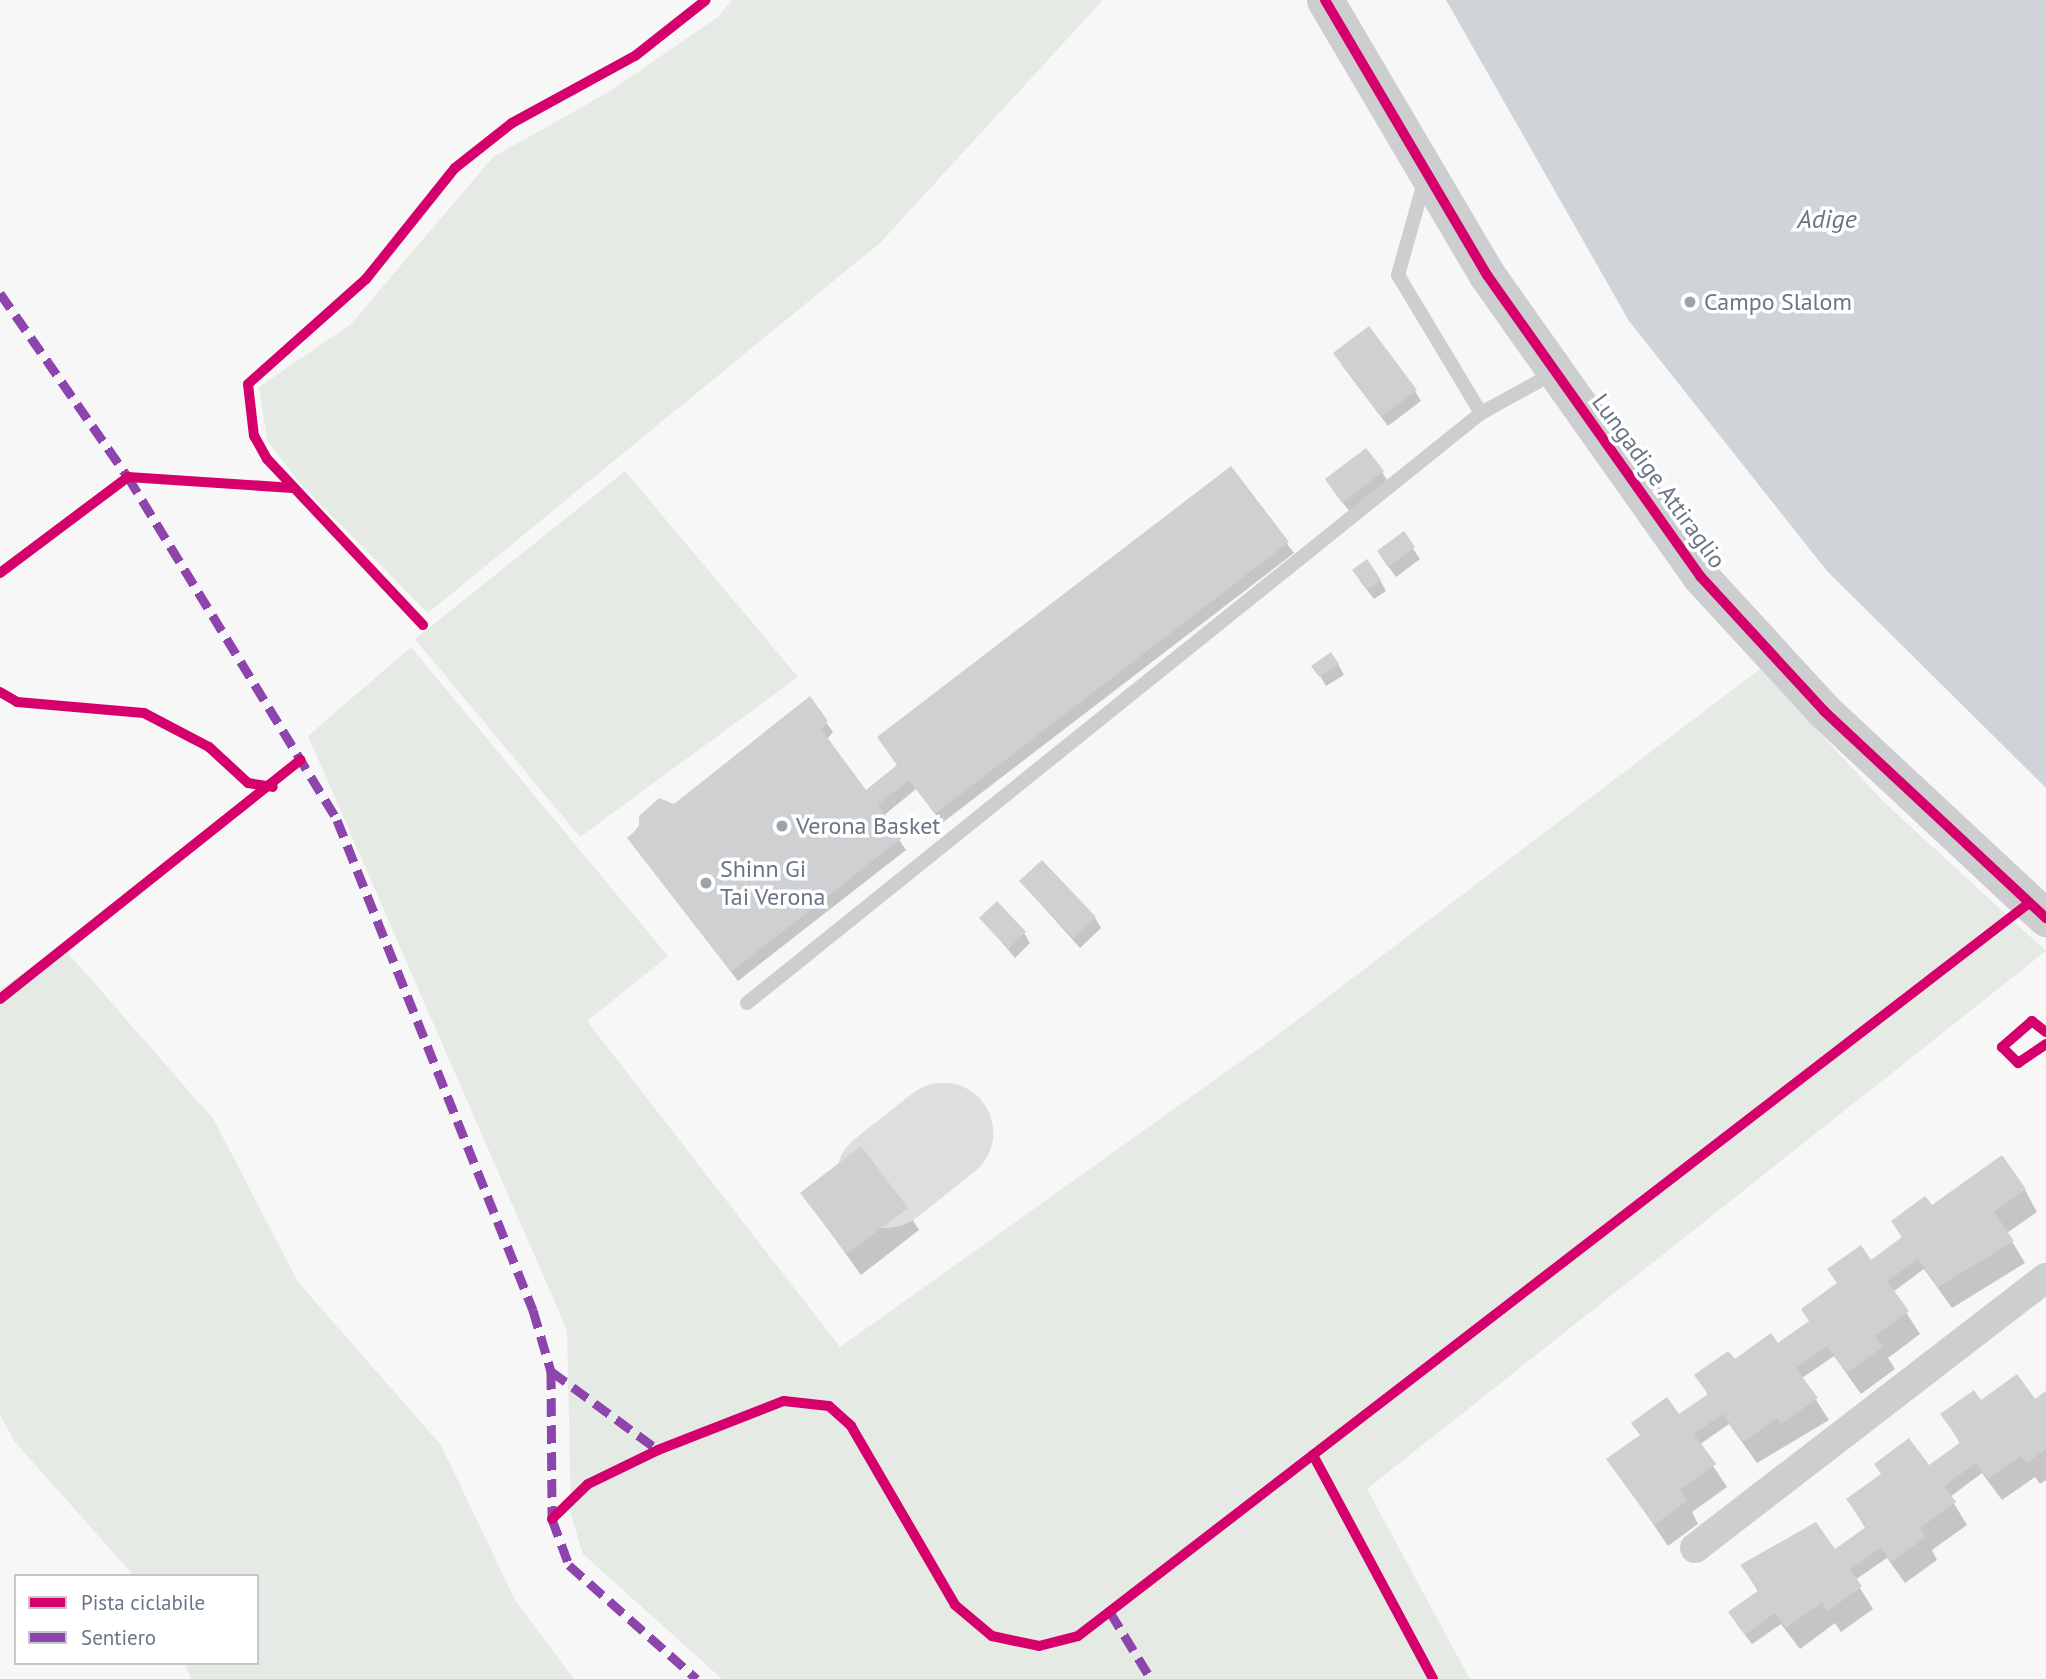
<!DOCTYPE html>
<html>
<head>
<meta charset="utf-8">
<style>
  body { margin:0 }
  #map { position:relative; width:2046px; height:1679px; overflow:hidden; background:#f7f7f7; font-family:"PT Sans",sans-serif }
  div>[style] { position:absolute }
  .green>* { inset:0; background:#e6eae5 }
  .water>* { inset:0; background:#ced4d8 }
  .shadow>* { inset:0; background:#0003 }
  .taxiway>* { height:100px; margin:-50px; padding:0 50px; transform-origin:50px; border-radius:50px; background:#dedede }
  .building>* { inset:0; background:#ced0d1 }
  .service>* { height:14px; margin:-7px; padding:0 7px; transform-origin:7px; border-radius:7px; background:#cdced0 }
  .minor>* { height:30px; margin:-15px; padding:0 15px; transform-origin:15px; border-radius:15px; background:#cdced0 }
  .tertiary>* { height:37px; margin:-18.5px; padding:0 18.5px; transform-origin:18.5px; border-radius:18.5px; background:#cdced0 }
  .quiet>* { height:9px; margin-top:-4.5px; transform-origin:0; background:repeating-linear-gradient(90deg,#8e44ad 0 18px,transparent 0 27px) }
  .cycleway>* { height:10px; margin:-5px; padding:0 5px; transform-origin:5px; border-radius:5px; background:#d6006c }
  .dots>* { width:19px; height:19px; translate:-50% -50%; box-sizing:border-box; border:4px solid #fff; border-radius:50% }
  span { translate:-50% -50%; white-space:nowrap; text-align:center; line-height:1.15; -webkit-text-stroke:7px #fff; paint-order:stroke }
  .poi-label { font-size:24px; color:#697685 }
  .left { translate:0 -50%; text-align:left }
  .street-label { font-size:24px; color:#697685 }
  .water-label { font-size:26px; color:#657780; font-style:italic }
  .legend { position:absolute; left:14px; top:1574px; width:245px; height:91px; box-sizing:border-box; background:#fff; border:2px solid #c3c8ce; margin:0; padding:9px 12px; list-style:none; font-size:21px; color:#697685 }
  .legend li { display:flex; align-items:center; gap:14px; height:35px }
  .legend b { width:35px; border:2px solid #c3c8ce }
</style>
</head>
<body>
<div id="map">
  <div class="green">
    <div style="clip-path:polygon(732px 0,1103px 0,880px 243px,428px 613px,304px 488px,267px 441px,259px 387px,351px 324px,493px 157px,607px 93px,718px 17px)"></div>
    <div style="clip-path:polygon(625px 471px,798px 677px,580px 837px,415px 639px)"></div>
    <div style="clip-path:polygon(411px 647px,668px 956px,587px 1021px,840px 1347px,1268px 1042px,1760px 669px,1885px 803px,2046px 951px,1367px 1489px,1470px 1679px,722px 1679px,583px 1554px,571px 1515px,567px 1330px,308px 736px)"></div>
    <div style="clip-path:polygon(61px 945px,214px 1120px,298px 1282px,441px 1445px,515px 1600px,574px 1679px,191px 1679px,185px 1663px,257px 1663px,257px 1576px,134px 1576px,14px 1441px,0 1414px,0 990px)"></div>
  </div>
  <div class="water">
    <div style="clip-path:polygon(1446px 0,2046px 0,2046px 788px,1827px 571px,1629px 321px)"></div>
  </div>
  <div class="shadow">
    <div style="clip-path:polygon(1341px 364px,1415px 391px,1421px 401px,1388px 426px)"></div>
    <div style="clip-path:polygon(1230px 468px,1294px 553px,942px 823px,916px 789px,883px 816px,906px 850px,738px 981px,629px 838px,660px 801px,674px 806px,826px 722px,833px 732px,827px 739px,866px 793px,898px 766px,879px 738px)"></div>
    <div style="clip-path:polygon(1382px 472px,1388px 482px,1350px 512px,1333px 490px)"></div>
    <div style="clip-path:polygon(1403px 534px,1420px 559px,1396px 577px,1385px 562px)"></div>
    <div style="clip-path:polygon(1380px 580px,1386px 591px,1374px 599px,1360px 581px)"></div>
    <div style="clip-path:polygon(1338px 664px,1344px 675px,1326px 686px,1314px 666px)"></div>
    <div style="clip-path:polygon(1021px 882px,1095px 918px,1101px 928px,1080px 948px)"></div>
    <div style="clip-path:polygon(982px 919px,1024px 933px,1030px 943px,1015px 958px)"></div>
    <div style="clip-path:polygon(2025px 1190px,2037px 1212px,2007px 1233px,2025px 1263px,1952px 1308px,1924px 1269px,1893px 1292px,1920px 1334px,1888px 1358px,1895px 1369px,1861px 1394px,1834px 1356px,1802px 1378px,1829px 1420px,1757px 1463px,1729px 1424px,1699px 1445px,1727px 1487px,1692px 1512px,1698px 1524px,1668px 1546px,1609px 1459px,1641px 1436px,1633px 1423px,1679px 1416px,1708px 1395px,1697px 1375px,1783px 1353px,1871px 1262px,1903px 1239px,1893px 1222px)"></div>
    <div style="clip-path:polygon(802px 1193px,906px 1209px,919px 1230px,861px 1275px)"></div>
    <div style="clip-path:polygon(2046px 1393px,2046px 1480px,2040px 1484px,2035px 1477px,2002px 1500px,1982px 1473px,1950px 1497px,1967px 1525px,1932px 1550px,1937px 1560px,1905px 1583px,1887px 1558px,1855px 1580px,1873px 1609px,1841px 1632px,1835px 1623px,1800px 1649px,1781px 1624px,1752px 1644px,1736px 1623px,1759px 1593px,1742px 1566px,1839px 1558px,1866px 1529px,1848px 1500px,1934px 1475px,1961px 1445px,1943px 1415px,1981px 1403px,2035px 1401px)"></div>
  </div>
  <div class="taxiway">
    <div style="left:886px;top:1178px;width:73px;rotate:-38.3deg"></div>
  </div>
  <div class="building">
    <div style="clip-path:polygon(1369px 326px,1417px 390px,1381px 417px,1333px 353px)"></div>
    <div style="clip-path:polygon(1366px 448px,1384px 471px,1342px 503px,1325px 479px)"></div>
    <div style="clip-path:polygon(1231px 466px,1289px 542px,935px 814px,909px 780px,878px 805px,902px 838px,731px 972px,627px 838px,639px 828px,639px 816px,659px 798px,674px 804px,810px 696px,828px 721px,821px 729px,866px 790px,897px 765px,877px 737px)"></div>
    <div style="clip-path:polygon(1404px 531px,1415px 547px,1388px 567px,1377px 551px)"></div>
    <div style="clip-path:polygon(1367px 559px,1381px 580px,1367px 590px,1352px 570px)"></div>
    <div style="clip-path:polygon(1331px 652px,1339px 664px,1319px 677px,1311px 666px)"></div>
    <div style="clip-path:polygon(1042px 860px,1096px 917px,1073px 938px,1019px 881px)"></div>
    <div style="clip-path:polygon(997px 901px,1026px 932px,1008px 949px,979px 918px)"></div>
    <div style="clip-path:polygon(861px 1146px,908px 1208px,847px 1254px,800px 1193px)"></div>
    <div style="clip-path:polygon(2002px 1155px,2026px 1189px,1994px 1212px,2014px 1241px,1938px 1287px,1918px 1259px,1887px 1281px,1909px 1311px,1875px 1336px,1883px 1347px,1847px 1373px,1827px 1346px,1796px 1368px,1818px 1398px,1781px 1424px,1777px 1418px,1743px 1442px,1723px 1414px,1694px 1434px,1716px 1464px,1680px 1490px,1687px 1501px,1654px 1525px,1606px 1459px,1640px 1435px,1631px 1423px,1667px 1397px,1679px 1414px,1708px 1394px,1694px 1375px,1728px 1351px,1735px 1359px,1771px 1333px,1778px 1343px,1809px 1321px,1801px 1309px,1837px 1283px,1827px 1269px,1861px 1245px,1871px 1260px,1902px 1237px,1891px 1221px,1925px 1196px,1932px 1205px)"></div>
    <div style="clip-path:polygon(2017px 1374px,2035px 1399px,2046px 1391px,2046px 1449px,2027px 1463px,2021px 1456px,1988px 1479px,1976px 1463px,1944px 1486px,1956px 1502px,1920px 1528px,1926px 1537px,1891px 1562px,1881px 1547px,1850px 1570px,1862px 1586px,1828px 1611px,1812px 1590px,1821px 1603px,1786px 1628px,1775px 1613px,1745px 1635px,1728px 1612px,1759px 1590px,1740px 1565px,1816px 1522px,1835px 1549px,1866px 1527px,1846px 1499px,1881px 1474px,1874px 1464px,1909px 1438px,1929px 1465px,1961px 1442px,1940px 1414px,1974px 1390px,1981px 1400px)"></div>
  </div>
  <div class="service">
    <div style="left:1425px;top:179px;width:100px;rotate:105.7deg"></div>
    <div style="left:1398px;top:275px;width:161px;rotate:59deg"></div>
    <div style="left:747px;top:1003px;width:942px;rotate:-38.79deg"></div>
    <div style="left:1481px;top:413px;width:83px;rotate:-28.7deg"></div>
  </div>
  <div class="minor">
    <div style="left:1695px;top:1548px;width:443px;rotate:-37.6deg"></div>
  </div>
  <div class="tertiary">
    <div style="left:1325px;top:0;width:319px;rotate:59.5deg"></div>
    <div style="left:1487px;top:275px;width:369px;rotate:54.7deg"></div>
    <div style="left:1700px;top:576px;width:183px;rotate:47.4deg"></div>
    <div style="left:1824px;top:711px;width:304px;rotate:43deg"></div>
  </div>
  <div class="quiet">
    <div style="left:0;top:293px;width:224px;rotate:55.2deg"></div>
    <div style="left:128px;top:477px;width:402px;rotate:58.6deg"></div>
    <div style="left:337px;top:820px;width:528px;rotate:68.2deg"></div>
    <div style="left:533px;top:1310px;width:64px;rotate:73.6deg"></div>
    <div style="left:551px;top:1371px;width:148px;rotate:89.6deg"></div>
    <div style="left:552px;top:1519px;width:49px;rotate:69.7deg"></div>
    <div style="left:569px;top:1565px;width:171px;rotate:41.7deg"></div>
    <div style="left:551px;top:1371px;width:133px;rotate:36.4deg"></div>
    <div style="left:1110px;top:1612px;width:79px;rotate:58.5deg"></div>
  </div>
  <div class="cycleway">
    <div style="left:1325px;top:0;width:319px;rotate:59.5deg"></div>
    <div style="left:1487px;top:275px;width:369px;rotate:54.7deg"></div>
    <div style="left:1700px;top:576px;width:183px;rotate:47.4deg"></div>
    <div style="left:1824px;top:711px;width:304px;rotate:43deg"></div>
    <div style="left:0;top:573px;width:160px;rotate:-36.9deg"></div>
    <div style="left:128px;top:477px;width:165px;rotate:3.8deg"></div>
    <div style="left:423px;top:625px;width:228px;rotate:-133.2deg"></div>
    <div style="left:267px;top:459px;width:26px;rotate:-119deg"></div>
    <div style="left:254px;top:436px;width:52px;rotate:-96.6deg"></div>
    <div style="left:248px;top:384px;width:158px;rotate:-41.7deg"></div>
    <div style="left:366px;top:279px;width:142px;rotate:-51.3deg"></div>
    <div style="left:455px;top:168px;width:73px;rotate:-38.3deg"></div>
    <div style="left:512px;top:123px;width:140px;rotate:-28.6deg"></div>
    <div style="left:635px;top:56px;width:90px;rotate:-38.3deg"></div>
    <div style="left:0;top:692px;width:20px;rotate:30deg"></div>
    <div style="left:17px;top:702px;width:127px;rotate:5deg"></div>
    <div style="left:144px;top:713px;width:73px;rotate:27.6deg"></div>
    <div style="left:209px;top:747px;width:53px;rotate:42.7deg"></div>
    <div style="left:248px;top:783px;width:25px;rotate:9deg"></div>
    <div style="left:0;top:999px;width:384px;rotate:-38.5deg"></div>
    <div style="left:2046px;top:1032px;width:18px;rotate:-142deg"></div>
    <div style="left:2032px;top:1021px;width:40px;rotate:139deg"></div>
    <div style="left:2002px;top:1047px;width:23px;rotate:45deg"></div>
    <div style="left:2018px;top:1063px;width:34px;rotate:-34deg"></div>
    <div style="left:1313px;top:1455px;width:254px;rotate:61.8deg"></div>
    <div style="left:552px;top:1519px;width:50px;rotate:-44.2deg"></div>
    <div style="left:588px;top:1484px;width:78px;rotate:-25.9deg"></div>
    <div style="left:658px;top:1450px;width:135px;rotate:-21.3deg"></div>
    <div style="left:784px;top:1401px;width:45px;rotate:6.3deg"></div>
    <div style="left:829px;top:1406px;width:30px;rotate:42deg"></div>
    <div style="left:851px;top:1426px;width:207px;rotate:59.8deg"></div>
    <div style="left:955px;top:1605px;width:48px;rotate:40deg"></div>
    <div style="left:992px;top:1636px;width:48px;rotate:12deg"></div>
    <div style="left:1039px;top:1646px;width:40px;rotate:-14.4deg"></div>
    <div style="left:1078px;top:1636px;width:1201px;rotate:-37.62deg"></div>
  </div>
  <div class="dots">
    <div style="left:1690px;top:302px;background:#9ba3ad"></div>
    <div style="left:782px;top:826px;background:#9ba3ad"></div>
    <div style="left:706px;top:883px;background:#9ba3ad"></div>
  </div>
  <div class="poi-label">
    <span class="left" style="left:1704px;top:302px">Campo Slalom</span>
    <span class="left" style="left:796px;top:826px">Verona Basket</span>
    <span class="left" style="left:720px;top:883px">Shinn Gi<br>Tai Verona</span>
  </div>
  <div class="street-label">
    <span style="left:1659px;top:481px;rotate:54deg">Lungadige Attiraglio</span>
  </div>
  <div class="water-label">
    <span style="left:1827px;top:219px">Adige</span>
  </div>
  <ul class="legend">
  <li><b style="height:9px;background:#d6006c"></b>Pista ciclabile</li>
  <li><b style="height:9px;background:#8e44ad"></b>Sentiero</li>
  </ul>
</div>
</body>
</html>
